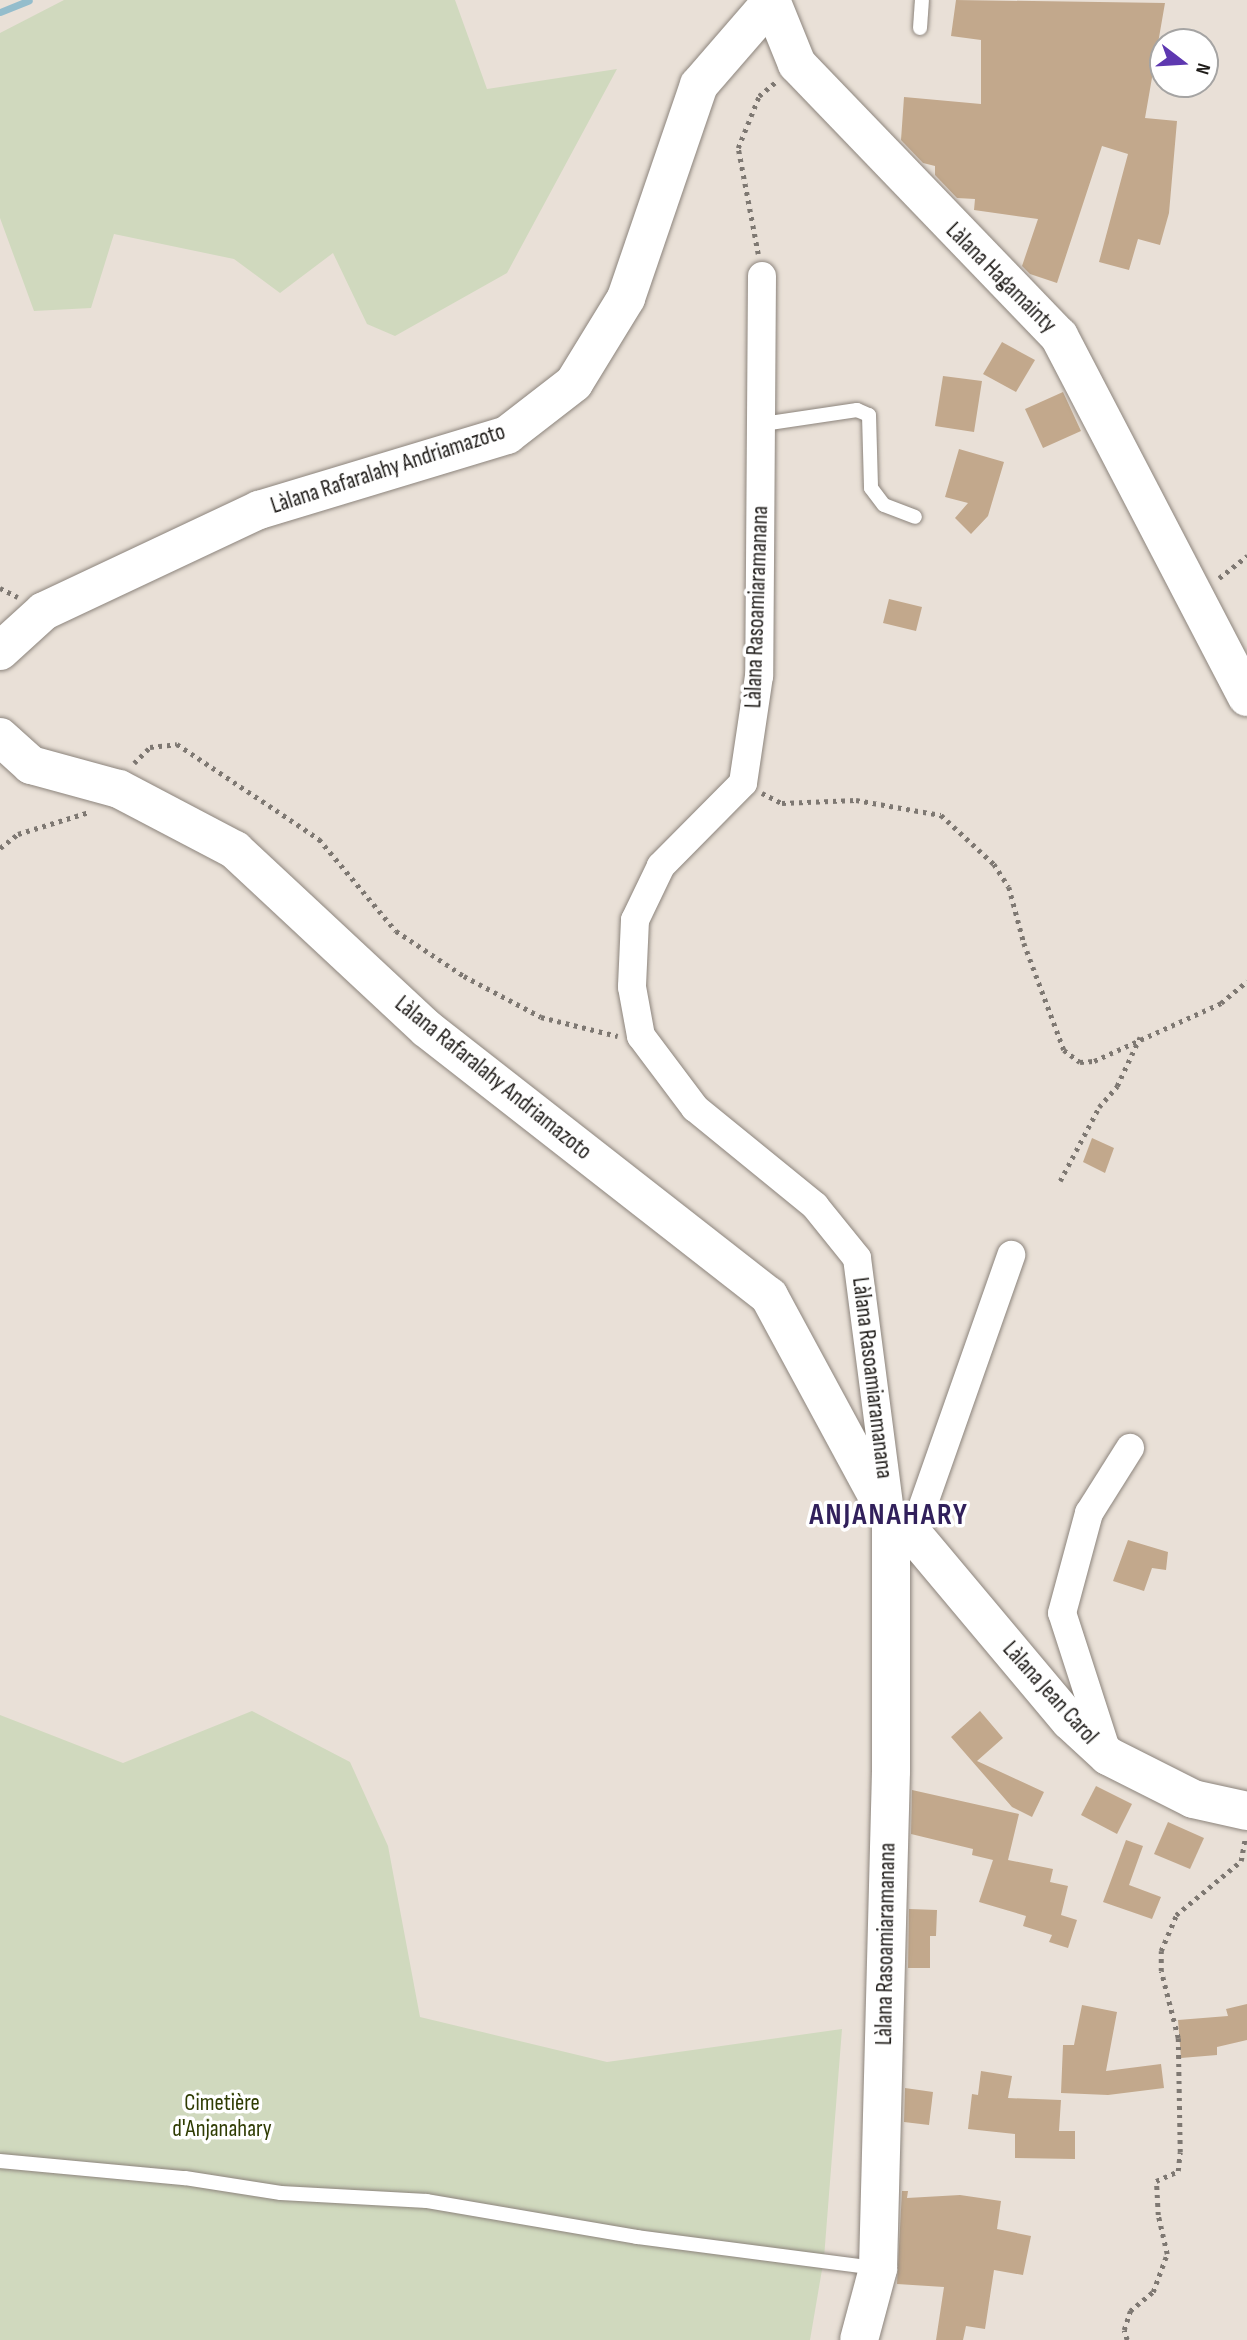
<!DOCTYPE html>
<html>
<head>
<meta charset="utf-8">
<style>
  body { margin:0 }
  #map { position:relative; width:1247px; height:2340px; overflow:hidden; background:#e9e0d7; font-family:"Sofia Sans Condensed",sans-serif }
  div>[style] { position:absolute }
  .green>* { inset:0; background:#d0d9be }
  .stream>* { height:7px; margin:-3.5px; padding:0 3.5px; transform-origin:3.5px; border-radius:3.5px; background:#94bdcc }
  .building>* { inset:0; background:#c2a88c }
  .path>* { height:4.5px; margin-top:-2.25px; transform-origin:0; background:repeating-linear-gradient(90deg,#7e7872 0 3.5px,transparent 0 8.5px) }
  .roads { filter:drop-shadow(0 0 2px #8c847c) drop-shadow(0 0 2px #8c847c) }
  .lane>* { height:14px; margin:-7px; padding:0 7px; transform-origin:7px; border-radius:7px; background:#fff }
  .street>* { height:28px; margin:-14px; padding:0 14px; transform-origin:14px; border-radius:14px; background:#fff }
  .secondary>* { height:38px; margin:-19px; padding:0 19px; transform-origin:19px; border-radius:19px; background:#fff }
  span { translate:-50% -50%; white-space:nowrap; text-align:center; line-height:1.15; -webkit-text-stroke:7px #fff; paint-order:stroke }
  .street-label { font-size:23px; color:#1e1b18 }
  .park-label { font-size:23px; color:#2f3c03 }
  .district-label { font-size:30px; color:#31205b; font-weight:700; letter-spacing:2px }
  .north { position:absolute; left:1149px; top:28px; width:70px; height:70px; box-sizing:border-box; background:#fff; border:2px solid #a5a4a3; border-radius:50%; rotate:107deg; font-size:19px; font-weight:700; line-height:28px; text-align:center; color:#1e1b18 }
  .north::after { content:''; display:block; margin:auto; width:24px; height:32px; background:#5e38b0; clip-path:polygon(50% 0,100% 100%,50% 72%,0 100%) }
</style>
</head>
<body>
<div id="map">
  <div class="green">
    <div style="clip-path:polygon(64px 0,455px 0,487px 89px,617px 69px,507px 273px,395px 336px,367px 324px,333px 253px,280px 293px,234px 259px,114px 234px,91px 308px,34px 311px,0 218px,0 33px)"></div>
    <div style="clip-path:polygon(252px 1711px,350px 1762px,388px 1846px,420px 2017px,607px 2062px,842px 2029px,824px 2258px,810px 2340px,0 2340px,0 1715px,123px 1763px)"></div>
  </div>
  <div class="stream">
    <div style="left:0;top:12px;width:31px;rotate:-22deg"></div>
  </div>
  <div class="building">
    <div style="clip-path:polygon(956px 0,1165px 3px,1145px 118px,1177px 121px,1169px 213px,1160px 245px,1138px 239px,1129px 270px,1099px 262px,1128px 154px,1102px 146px,1057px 283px,1030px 274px,1022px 266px,1038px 219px,974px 210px,975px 199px,957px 198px,935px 175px,935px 166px,923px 163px,901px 140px,904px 97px,981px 104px,981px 40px,951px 36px)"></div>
    <div style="clip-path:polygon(1002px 342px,1035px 360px,1016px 392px,983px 374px)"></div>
    <div style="clip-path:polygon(943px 376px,982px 381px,974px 432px,935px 426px)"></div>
    <div style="clip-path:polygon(1063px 392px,1081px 431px,1043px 448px,1025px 409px)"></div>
    <div style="clip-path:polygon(959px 449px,1004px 462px,988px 516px,971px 534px,955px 518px,968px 503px,945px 497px)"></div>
    <div style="clip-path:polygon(889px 599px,922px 607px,916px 631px,883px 623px)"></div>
    <div style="clip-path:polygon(1092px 1138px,1114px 1148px,1105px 1173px,1083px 1162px)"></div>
    <div style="clip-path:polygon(1128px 1540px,1168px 1552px,1166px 1570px,1152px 1568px,1144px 1591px,1113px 1581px)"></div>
    <div style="clip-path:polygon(980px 1711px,1003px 1738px,977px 1761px,1044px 1792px,1032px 1817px,1012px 1807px,951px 1737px)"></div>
    <div style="clip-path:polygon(1096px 1786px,1132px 1804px,1117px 1834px,1081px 1815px)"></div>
    <div style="clip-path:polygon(912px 1790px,1019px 1814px,1008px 1860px,1053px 1869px,1050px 1882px,1068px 1886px,1061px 1915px,1077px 1920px,1068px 1948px,1049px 1942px,1052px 1935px,1023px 1926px,1026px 1916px,979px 1902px,993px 1860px,972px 1855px,973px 1849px,911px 1834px)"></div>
    <div style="clip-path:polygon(1168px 1822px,1204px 1838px,1190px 1869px,1154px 1854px)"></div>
    <div style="clip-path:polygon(1126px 1840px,1143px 1846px,1129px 1885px,1161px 1897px,1152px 1919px,1103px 1902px)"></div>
    <div style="clip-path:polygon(909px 1909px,937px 1910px,936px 1936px,930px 1936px,930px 1968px,908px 1968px)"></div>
    <div style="clip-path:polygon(1247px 2004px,1247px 2040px,1217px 2047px,1217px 2055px,1181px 2058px,1178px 2020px,1228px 2016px,1226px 2009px)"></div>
    <div style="clip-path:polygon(1082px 2005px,1117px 2012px,1106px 2071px,1161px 2064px,1164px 2088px,1108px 2095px,1061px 2093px,1063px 2045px,1074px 2045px)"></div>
    <div style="clip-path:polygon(981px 2071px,1012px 2076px,1008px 2098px,1061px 2100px,1059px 2131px,1075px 2131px,1075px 2159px,1015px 2158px,1015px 2134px,968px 2129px,972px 2094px,978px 2095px)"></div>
    <div style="clip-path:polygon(905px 2088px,933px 2092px,929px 2125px,904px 2122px)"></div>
    <div style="clip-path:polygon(902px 2191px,908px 2191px,907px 2198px,960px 2195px,1001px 2201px,997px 2229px,1031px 2236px,1023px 2275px,994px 2270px,985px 2329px,966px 2326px,963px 2340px,936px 2340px,944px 2287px,897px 2284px)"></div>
  </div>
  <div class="path">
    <div style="left:758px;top:254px;width:108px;rotate:-100.7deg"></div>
    <div style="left:738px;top:148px;width:56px;rotate:-68deg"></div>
    <div style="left:759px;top:96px;width:23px;rotate:-40deg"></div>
    <div style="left:1219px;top:578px;width:36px;rotate:-38deg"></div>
    <div style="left:0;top:588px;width:20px;rotate:27deg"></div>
    <div style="left:134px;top:763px;width:23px;rotate:-45deg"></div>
    <div style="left:150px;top:747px;width:27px;rotate:-6deg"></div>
    <div style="left:177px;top:744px;width:171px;rotate:33.8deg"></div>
    <div style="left:319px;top:839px;width:120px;rotate:50.1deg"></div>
    <div style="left:396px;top:931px;width:82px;rotate:33.5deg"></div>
    <div style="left:464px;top:976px;width:87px;rotate:28deg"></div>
    <div style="left:541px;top:1017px;width:79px;rotate:13.9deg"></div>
    <div style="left:762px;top:793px;width:22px;rotate:27deg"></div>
    <div style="left:782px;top:803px;width:74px;rotate:-2.3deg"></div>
    <div style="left:856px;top:800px;width:86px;rotate:10deg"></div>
    <div style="left:941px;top:815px;width:72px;rotate:42.8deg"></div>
    <div style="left:994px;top:864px;width:27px;rotate:57deg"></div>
    <div style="left:1009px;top:887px;width:58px;rotate:75deg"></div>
    <div style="left:1024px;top:943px;width:114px;rotate:69.5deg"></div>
    <div style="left:1064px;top:1050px;width:20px;rotate:37deg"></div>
    <div style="left:1080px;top:1062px;width:14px;rotate:-4deg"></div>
    <div style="left:1094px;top:1061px;width:140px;rotate:-24.5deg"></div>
    <div style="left:1221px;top:1003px;width:34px;rotate:-40deg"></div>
    <div style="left:0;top:848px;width:23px;rotate:-38deg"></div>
    <div style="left:18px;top:834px;width:74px;rotate:-17.2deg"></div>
    <div style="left:1060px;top:1181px;width:84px;rotate:-62.2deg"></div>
    <div style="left:1099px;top:1107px;width:28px;rotate:-49deg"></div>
    <div style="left:1117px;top:1086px;width:54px;rotate:-64.9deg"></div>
    <div style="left:1127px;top:2340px;width:10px;rotate:-107deg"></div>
    <div style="left:1124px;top:2330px;width:20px;rotate:-72deg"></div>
    <div style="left:1130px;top:2311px;width:30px;rotate:-40deg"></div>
    <div style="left:1153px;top:2292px;width:40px;rotate:-69.8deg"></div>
    <div style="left:1167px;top:2254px;width:40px;rotate:-103deg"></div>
    <div style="left:1158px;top:2215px;width:34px;rotate:-93deg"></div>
    <div style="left:1156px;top:2181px;width:24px;rotate:-24deg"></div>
    <div style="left:1178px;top:2171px;width:19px;rotate:-84deg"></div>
    <div style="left:1180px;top:2152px;width:114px;rotate:-91deg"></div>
    <div style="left:1178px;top:2038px;width:69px;rotate:-104.2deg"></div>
    <div style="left:1161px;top:1971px;width:20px;rotate:-90deg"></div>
    <div style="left:1161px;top:1951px;width:39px;rotate:-67deg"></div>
    <div style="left:1176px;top:1915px;width:85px;rotate:-39.7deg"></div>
    <div style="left:1241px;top:1861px;width:23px;rotate:-80deg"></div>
  </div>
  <div class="roads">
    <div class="lane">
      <div style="left:920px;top:28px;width:28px;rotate:-86deg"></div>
      <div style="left:763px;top:424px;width:95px;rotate:-8.5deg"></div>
      <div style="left:857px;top:410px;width:13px;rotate:23deg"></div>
      <div style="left:869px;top:415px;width:73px;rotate:88.4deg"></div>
      <div style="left:871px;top:488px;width:21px;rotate:53deg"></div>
      <div style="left:884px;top:505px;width:33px;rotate:21deg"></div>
      <div style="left:0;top:2161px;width:186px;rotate:5.3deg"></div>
      <div style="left:185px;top:2178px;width:97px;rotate:8.9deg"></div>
      <div style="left:281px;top:2193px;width:146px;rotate:3.1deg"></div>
      <div style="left:427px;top:2201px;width:213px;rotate:9.7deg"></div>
      <div style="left:637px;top:2237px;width:242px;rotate:7.4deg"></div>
    </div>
    <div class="street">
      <div style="left:762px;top:276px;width:400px;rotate:90.4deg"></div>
      <div style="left:759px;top:676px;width:108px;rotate:98.5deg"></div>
      <div style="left:743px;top:783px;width:117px;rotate:134.7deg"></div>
      <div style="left:661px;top:866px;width:60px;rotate:115.7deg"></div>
      <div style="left:635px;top:920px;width:67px;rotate:92.6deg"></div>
      <div style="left:632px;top:987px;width:50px;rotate:79.6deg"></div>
      <div style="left:641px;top:1036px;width:90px;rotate:53.1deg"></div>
      <div style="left:695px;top:1108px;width:155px;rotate:39.2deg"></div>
      <div style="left:815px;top:1206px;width:67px;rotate:51.1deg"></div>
      <div style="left:857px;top:1258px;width:249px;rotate:82.6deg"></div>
      <div style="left:913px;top:1534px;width:296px;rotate:-70.6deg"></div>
      <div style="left:1108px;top:1755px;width:149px;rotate:-107.9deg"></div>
      <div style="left:1062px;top:1613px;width:104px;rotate:-74.9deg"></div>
      <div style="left:1089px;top:1513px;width:77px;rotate:-57.8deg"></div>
    </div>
    <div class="secondary">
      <div style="left:771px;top:0;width:69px;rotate:67.9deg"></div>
      <div style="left:797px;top:64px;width:378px;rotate:46.1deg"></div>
      <div style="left:1059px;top:336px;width:407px;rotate:62.5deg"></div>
      <div style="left:0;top:651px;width:59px;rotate:-42.3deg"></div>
      <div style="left:44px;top:611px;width:238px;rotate:-25.2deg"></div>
      <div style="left:259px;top:510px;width:259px;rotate:-16.8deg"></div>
      <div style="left:507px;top:435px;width:85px;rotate:-37.8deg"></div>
      <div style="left:574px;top:383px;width:100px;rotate:-58.5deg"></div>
      <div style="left:626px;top:298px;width:225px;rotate:-71.1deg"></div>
      <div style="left:699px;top:85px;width:110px;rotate:-49.1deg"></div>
      <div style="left:0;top:737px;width:42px;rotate:42.1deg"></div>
      <div style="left:31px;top:765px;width:91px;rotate:15.3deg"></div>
      <div style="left:119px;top:789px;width:131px;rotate:27.7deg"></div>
      <div style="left:235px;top:850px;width:262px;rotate:43deg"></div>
      <div style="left:427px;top:1029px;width:434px;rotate:38deg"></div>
      <div style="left:769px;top:1296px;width:257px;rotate:61.6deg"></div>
      <div style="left:891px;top:1522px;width:249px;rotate:90deg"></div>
      <div style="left:891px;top:1771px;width:498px;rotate:91.5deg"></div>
      <div style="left:878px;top:2269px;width:73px;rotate:105deg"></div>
      <div style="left:891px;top:1522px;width:25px;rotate:29deg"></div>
      <div style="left:913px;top:1534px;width:244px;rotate:50deg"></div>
      <div style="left:1070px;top:1721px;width:52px;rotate:42.6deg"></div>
      <div style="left:1108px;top:1756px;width:95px;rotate:26.8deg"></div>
      <div style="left:1193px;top:1799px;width:55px;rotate:12.5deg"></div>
    </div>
  </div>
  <div class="street-label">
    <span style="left:1001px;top:278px;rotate:45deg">Làlana Hagamainty</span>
    <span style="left:388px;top:469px;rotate:-18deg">Làlana Rafaralahy Andriamazoto</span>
    <span style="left:757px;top:607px;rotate:-88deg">Làlana Rasoamiaramanana</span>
    <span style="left:493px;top:1078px;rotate:39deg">Làlana Rafaralahy Andriamazoto</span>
    <span style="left:872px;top:1378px;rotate:83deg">Làlana Rasoamiaramanana</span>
    <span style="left:1050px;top:1693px;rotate:48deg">Làlana Jean Carol</span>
    <span style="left:886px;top:1944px;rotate:-89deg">Làlana Rasoamiaramanana</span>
  </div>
  <div class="park-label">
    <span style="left:222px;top:2116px">Cimetière<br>d'Anjanahary</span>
  </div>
  <div class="district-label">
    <span style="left:889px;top:1515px">ANJANAHARY</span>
  </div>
  <div class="north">N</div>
</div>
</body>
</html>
